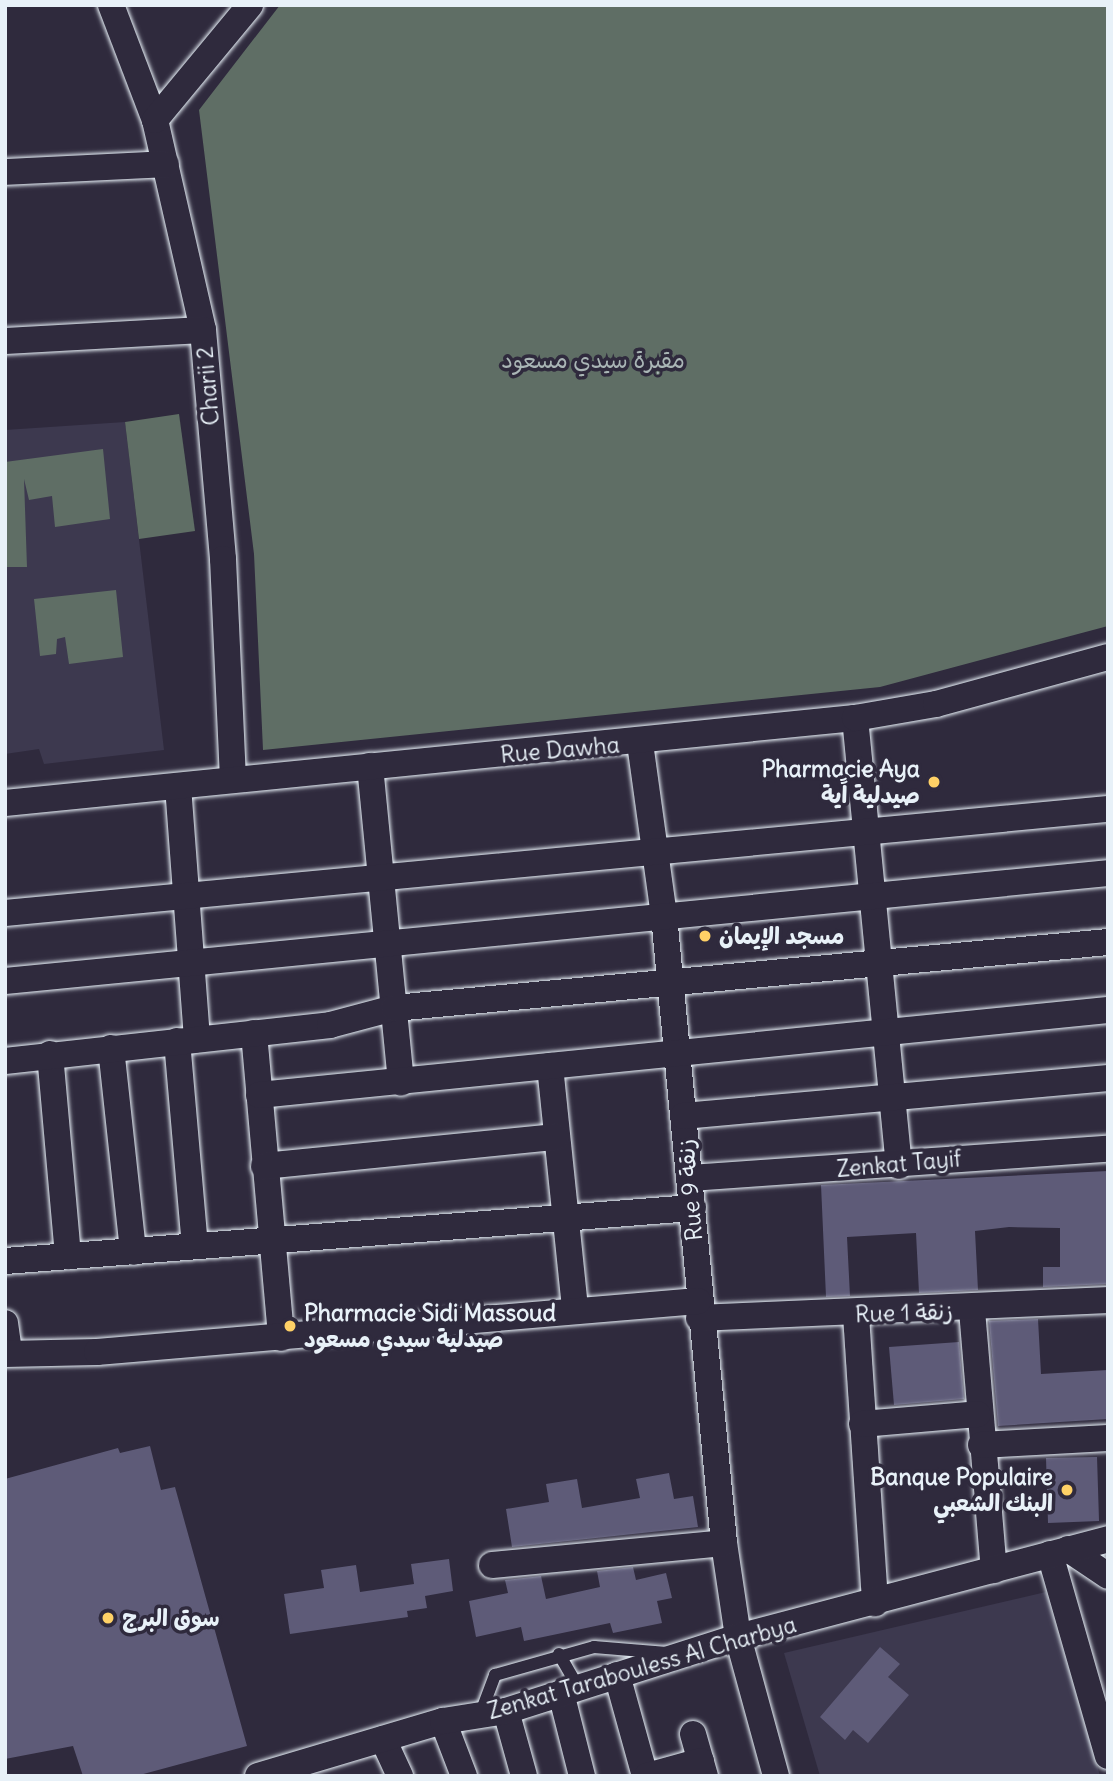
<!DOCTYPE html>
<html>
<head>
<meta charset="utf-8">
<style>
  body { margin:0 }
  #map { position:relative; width:1113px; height:1781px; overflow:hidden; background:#2f2a3d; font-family:Delius,"Playpen Sans Arabic",sans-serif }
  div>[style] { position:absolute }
  .built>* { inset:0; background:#3d394f }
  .green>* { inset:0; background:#5f6e65 }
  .building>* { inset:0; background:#5e5b78 }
  .roads { filter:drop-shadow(0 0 2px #e8f1f8) drop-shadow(0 0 2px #e8f1f8) }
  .service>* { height:12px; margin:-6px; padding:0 6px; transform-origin:6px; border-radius:6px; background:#2f2a3d }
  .minor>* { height:26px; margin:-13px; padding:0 13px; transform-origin:13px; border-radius:13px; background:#2f2a3d }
  .dots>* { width:19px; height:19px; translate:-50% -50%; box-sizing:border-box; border:4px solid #2f2a3d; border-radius:50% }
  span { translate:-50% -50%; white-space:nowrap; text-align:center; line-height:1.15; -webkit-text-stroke:7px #2f2a3d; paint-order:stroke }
  .park-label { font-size:23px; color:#aab6b6 }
  .street-label { font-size:23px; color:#e8f1f8 }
  .poi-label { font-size:23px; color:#e8f1f8; font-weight:700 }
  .right { translate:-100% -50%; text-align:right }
  .left { translate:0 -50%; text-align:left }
  .frame { position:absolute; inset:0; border:7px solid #e8f1f8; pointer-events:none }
</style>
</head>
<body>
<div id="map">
  <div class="built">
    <div style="clip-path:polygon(125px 422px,164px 750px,44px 764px,39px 749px,5px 754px,5px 430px)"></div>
    <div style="clip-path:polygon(1046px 1592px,1100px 1776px,820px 1776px,784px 1653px)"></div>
  </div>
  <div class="green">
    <div style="clip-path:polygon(280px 5px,1108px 5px,1108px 626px,880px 687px,263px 750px,254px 554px,199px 110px)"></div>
    <div style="clip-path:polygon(179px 414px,195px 531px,139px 539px,125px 422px)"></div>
    <div style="clip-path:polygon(103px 449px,110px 519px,55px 527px,52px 496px,29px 500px,24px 479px,27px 567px,5px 567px,5px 462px)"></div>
    <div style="clip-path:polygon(116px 590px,123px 657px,69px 664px,65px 637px,57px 639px,56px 654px,40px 656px,34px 599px)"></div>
  </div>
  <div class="building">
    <div style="clip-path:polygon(1108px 1171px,1108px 1284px,1043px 1287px,1043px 1267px,1060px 1267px,1060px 1228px,1009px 1227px,975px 1231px,978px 1290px,919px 1293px,916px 1233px,847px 1237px,850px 1296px,826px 1297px,821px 1185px)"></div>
    <div style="clip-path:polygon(1038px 1319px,1041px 1374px,1108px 1370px,1108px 1419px,998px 1426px,989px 1321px)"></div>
    <div style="clip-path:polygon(959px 1342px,964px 1399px,894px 1405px,889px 1347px)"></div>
    <div style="clip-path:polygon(150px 1446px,161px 1490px,175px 1487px,247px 1746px,136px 1776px,83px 1776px,73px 1746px,5px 1759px,5px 1479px,118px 1448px,120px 1453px)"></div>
    <div style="clip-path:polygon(1097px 1457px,1099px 1521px,1048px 1523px,1046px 1458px)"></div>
    <div style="clip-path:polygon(669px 1473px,674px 1499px,693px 1496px,698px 1527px,512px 1547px,506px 1509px,549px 1502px,546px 1484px,577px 1479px,582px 1508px,640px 1498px,636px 1479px)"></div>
    <div style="clip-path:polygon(449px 1559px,453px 1591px,425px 1596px,427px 1608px,407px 1611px,408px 1617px,290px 1634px,284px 1594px,324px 1588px,321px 1570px,356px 1565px,360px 1592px,414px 1584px,411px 1564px)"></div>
    <div style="clip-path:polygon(633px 1567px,636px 1580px,666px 1573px,672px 1598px,657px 1601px,662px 1623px,613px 1633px,610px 1623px,524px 1641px,521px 1627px,476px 1637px,469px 1601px,508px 1593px,505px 1580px,541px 1576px,546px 1599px,600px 1587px,597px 1571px)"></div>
    <div style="clip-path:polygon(880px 1647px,900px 1664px,888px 1677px,909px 1695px,868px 1743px,853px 1730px,845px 1740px,820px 1717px)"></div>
  </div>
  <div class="roads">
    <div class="service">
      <div style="left:559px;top:1654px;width:38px;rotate:60deg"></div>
      <div style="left:480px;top:1715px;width:43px;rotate:-69.4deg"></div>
      <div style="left:495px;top:1675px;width:103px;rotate:-15.8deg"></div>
      <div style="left:594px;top:1647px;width:73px;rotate:4.7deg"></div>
    </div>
    <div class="minor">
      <div style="left:111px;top:5px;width:123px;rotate:69.1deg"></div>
      <div style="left:155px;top:120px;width:215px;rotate:77.1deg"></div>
      <div style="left:203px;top:330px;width:230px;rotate:85deg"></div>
      <div style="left:223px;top:559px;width:221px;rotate:87.4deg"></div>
      <div style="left:155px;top:120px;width:149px;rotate:-50.4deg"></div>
      <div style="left:5px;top:172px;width:161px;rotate:-2.8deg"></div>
      <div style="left:5px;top:341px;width:198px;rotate:-3.2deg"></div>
      <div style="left:855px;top:718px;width:450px;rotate:84.4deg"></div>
      <div style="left:640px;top:743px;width:175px;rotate:82.1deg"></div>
      <div style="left:664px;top:916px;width:630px;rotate:84.53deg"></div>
      <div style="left:724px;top:1543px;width:95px;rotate:81.5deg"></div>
      <div style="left:738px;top:1637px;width:144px;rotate:74.7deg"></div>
      <div style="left:370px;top:766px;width:318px;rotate:84.4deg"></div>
      <div style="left:178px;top:786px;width:254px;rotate:85.7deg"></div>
      <div style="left:5px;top:803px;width:854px;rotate:-5.71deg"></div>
      <div style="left:855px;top:718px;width:82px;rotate:-9.8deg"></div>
      <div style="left:936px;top:704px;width:178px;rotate:-15.3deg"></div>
      <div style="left:5px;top:913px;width:1108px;rotate:-5.39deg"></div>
      <div style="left:5px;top:981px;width:1108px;rotate:-5.59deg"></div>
      <div style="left:254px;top:1033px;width:306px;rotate:84.9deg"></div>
      <div style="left:177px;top:1041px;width:205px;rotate:85deg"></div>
      <div style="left:111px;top:1048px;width:205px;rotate:83.8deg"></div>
      <div style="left:50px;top:1054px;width:203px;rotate:84.9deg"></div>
      <div style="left:5px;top:1061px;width:327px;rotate:-6.3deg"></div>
      <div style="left:330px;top:1025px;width:66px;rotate:-14.9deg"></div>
      <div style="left:394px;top:1008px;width:717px;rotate:-5.28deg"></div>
      <div style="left:550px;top:1066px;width:243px;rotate:84.1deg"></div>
      <div style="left:259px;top:1095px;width:853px;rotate:-5.72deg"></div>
      <div style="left:683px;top:1116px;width:427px;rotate:-5.1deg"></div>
      <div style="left:264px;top:1166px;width:293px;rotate:-5.7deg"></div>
      <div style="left:689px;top:1178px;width:420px;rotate:-4deg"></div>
      <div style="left:5px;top:1261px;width:690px;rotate:-4.41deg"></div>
      <div style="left:972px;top:1310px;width:261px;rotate:85.2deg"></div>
      <div style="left:856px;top:1315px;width:289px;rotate:86.2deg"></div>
      <div style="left:699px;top:1318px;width:409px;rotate:-2.5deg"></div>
      <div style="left:5px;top:1323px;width:30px;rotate:82deg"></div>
      <div style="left:5px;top:1354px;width:92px;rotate:-1.2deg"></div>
      <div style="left:97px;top:1352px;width:603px;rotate:-4.85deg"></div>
      <div style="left:862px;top:1424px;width:116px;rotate:-4.9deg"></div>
      <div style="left:981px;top:1445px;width:127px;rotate:-3.2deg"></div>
      <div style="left:1068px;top:1549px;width:48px;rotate:34deg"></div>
      <div style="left:1050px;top:1554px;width:210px;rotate:74deg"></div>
      <div style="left:492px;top:1565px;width:233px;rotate:-5.4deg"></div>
      <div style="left:617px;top:1675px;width:105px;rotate:74.5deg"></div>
      <div style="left:561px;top:1693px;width:86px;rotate:75.8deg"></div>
      <div style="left:506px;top:1711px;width:67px;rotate:74.5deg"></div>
      <div style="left:443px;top:1721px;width:59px;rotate:69.1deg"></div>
      <div style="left:693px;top:1734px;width:44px;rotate:74.1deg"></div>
      <div style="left:383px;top:1739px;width:41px;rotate:65.3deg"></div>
      <div style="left:258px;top:1776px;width:193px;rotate:-16.6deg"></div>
      <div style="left:443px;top:1721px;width:64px;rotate:-9deg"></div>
      <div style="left:506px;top:1711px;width:244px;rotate:-17.7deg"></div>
      <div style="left:738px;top:1637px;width:383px;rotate:-14.8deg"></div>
      <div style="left:647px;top:1776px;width:56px;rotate:-15.5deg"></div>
    </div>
  </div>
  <div class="dots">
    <div style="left:934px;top:782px;background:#ffd166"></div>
    <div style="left:705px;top:936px;background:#ffd166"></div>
    <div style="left:290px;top:1326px;background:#ffd166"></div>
    <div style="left:1067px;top:1490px;background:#ffd166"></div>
    <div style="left:108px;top:1618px;background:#ffd166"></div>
  </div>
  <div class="park-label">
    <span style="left:593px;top:360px">مقبرة سيدي مسعود</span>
  </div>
  <div class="street-label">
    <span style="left:208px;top:386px;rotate:-95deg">Charii 2</span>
    <span style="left:560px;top:750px;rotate:-5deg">Rue Dawha</span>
    <span style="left:899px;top:1164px;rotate:-5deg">Zenkat Tayif</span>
    <span style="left:690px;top:1190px;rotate:-95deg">Rue 9 زنقة</span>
    <span style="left:904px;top:1313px;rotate:-2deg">Rue 1 زنقة</span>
    <span style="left:642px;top:1668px;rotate:-16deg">Zenkat Tarabouless Al Charbya</span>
  </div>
  <div class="poi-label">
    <span class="right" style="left:920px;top:782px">Pharmacie Aya<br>صيدلية اًية</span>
    <span class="left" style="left:719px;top:936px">مسجد الإيمان</span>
    <span class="left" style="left:304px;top:1326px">Pharmacie Sidi Massoud<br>صيدلية سيدي مسعود</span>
    <span class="right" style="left:1053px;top:1490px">Banque Populaire<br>البنك الشعبي</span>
    <span class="left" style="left:122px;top:1618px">سوق البرج</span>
  </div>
  <div class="frame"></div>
</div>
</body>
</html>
